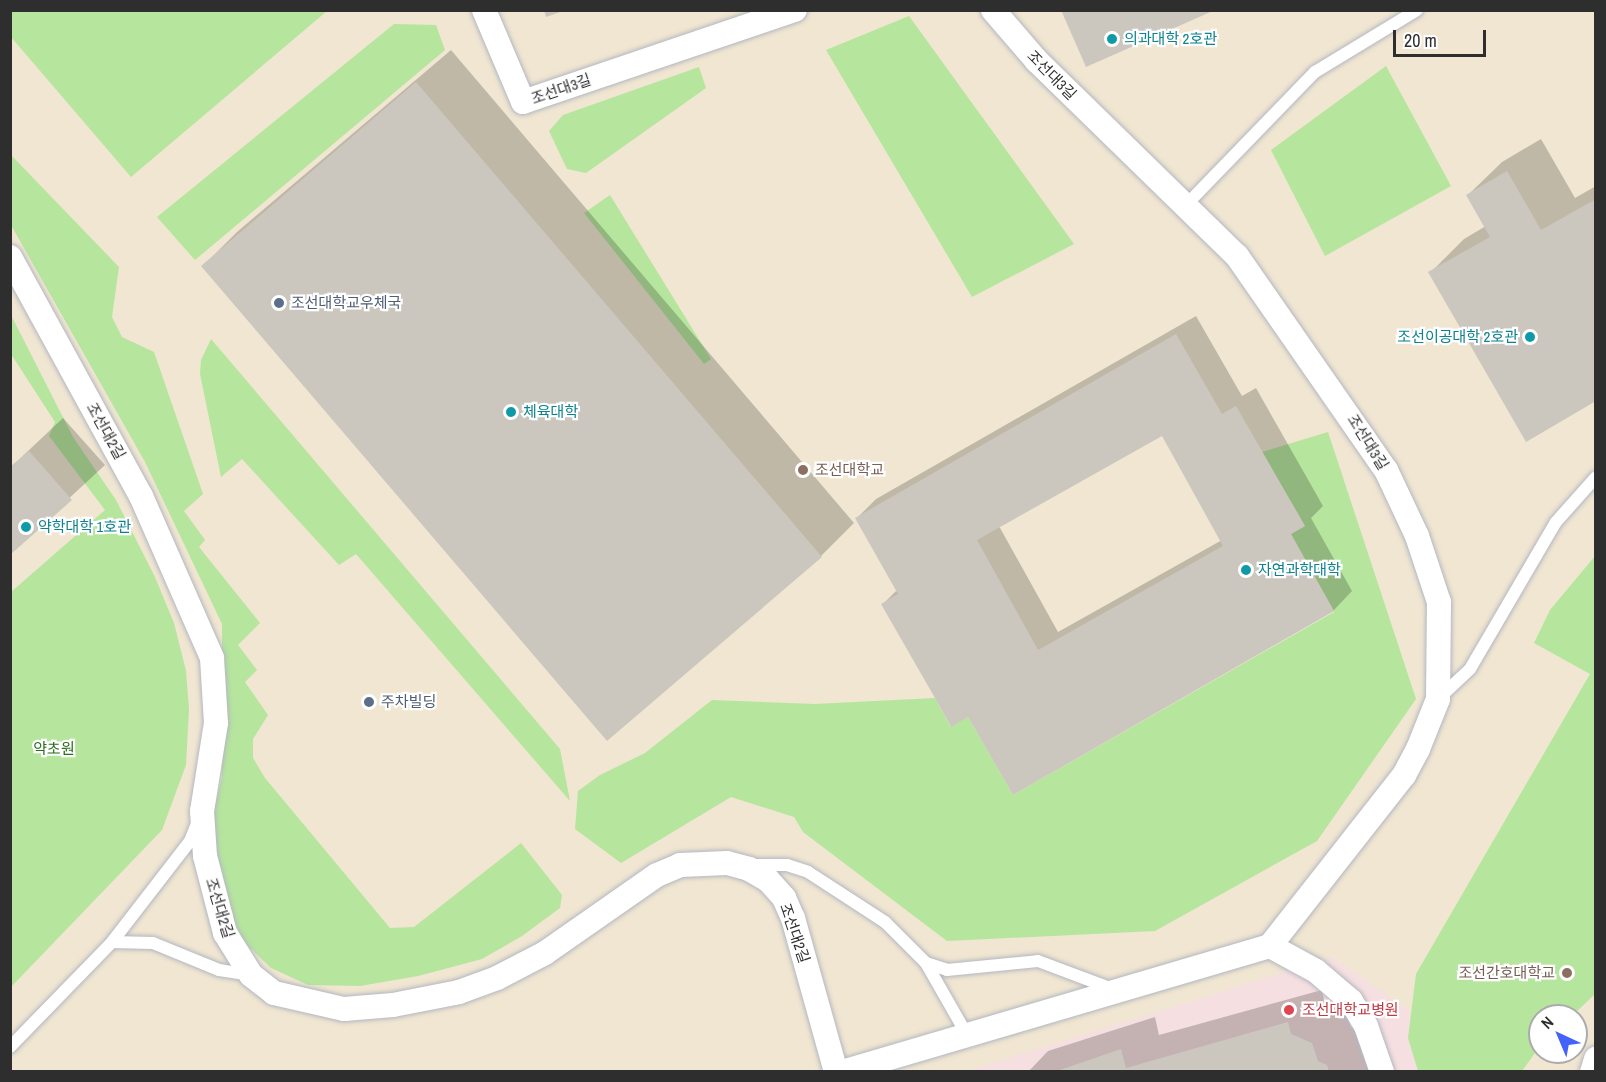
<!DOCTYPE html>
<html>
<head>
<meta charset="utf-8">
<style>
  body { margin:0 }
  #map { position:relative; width:1606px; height:1082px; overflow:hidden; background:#efe9e1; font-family:"Archivo Narrow","Noto Sans KR",sans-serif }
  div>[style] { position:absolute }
  .education>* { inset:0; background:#f0e6d1 }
  .medical>* { inset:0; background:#f5dfe0 }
  .green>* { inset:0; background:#b6e59e }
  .shadow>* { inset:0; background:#0003 }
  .building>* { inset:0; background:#cbc7bf }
  .roads { filter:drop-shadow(0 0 2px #b4b7c1) drop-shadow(0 0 2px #b4b7c1) }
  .service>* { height:12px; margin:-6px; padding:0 6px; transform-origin:6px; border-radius:6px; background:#fff }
  .minor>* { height:24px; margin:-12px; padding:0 12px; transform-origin:12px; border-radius:12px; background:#fff }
  .dots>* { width:16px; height:16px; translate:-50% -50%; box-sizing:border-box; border:3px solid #fff; border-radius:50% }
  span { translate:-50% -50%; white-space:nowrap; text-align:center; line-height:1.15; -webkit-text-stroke:4.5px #fff; paint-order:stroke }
  .culture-label { font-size:15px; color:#0d838f }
  .left { translate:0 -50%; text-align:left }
  .right { translate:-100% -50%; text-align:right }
  .street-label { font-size:15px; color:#2e2e2e }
  .service-label { font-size:15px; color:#4e5e75 }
  .education-label { font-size:15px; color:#785e54 }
  .park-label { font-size:15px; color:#2c6e1b }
  .health-label { font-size:15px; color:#be3a42 }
  .frame { position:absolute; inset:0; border:12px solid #2e2e2e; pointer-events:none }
  .north { position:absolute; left:1528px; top:1004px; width:60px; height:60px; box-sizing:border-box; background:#fff; border:2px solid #ababab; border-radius:50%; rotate:316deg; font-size:16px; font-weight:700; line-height:24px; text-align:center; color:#2e2e2e }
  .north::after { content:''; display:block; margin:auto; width:21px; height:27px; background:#4264fb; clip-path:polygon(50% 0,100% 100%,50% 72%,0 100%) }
  .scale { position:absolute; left:1393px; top:30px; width:93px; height:27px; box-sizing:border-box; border:3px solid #2e2e2e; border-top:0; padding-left:8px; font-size:18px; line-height:21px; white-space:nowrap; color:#2e2e2e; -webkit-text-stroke:4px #fff; paint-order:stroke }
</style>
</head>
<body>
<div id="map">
  <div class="education">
    <div style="clip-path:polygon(evenodd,10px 11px,1595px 11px,1595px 1071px,11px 1071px,10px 11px,1540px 1016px,1576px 1016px,1576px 1052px,1540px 1052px,1540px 1016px)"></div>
  </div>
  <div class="medical">
    <div style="clip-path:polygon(1332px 957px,1450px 1039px,1448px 1071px,964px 1072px)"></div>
  </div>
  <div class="green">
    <div style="clip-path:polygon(10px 11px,11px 10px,327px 11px,131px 177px,11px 37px)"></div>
    <div style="clip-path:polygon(909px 16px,1074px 244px,972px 297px,826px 50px)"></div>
    <div style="clip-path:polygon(394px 24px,436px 25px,445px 50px,195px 260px,157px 217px)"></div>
    <div style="clip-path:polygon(1386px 66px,1451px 186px,1325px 256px,1271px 150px)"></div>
    <div style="clip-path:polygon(699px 67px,706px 88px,586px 173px,567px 169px,549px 131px,563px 115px)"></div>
    <div style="clip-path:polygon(10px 154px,119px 267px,112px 317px,122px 337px,154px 352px,203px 494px,184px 511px,205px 540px,199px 547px,260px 623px,238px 645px,257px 670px,245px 682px,268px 715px,253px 739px,253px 758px,265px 778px,390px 928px,414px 927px,521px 843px,562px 895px,560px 908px,522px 936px,482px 959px,418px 976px,360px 986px,308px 985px,271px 968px,244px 942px,230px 914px,218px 868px,213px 814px,222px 777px,222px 624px,145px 462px,11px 225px)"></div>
    <div style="clip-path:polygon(610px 195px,711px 359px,704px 364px,584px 213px)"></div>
    <div style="clip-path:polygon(11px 315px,73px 437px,116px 500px,155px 577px,174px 623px,186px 671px,189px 709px,186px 765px,162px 830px,11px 987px,11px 592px,105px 510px,49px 436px,55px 422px,11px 354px)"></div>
    <div style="clip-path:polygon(211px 339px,560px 749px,570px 801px,356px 554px,339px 565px,242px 459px,221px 477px,200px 374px,201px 360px)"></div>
    <div style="clip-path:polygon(1328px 432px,1416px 699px,1317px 841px,1155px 931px,947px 941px,803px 832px,794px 817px,731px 797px,621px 863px,575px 829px,578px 791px,600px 775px,645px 753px,712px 700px,815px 704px,935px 698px,950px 726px,968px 717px,1013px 795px,1334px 612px,1291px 534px,1305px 526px,1262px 452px)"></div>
    <div style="clip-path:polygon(1595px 556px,1595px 994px,1572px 1016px,1540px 1016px,1540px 1046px,1522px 1071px,1418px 1071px,1408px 1038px,1416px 974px,1590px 674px,1534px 643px,1550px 610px)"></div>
  </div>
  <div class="shadow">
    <div style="clip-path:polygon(451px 50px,854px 523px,821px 556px,203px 266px,237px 232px)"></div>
    <div style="clip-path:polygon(1541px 139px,1575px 198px,1596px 186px,1596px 400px,1430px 273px,1464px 239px,1486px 226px,1468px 195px,1502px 162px)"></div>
    <div style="clip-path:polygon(evenodd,1196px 316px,1242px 396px,1256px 388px,1323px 506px,1311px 518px,1352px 591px,1334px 610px,969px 715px,883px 604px,897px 590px,857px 518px,876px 499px,1196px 316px,1163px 434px,1222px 540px,1058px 632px,999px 526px,1163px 434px)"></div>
    <div style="clip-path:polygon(63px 418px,105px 465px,10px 553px,10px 468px)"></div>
    <div style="clip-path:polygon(1322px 990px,1324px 1000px,1345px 1010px,1351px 1027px,1361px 1032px,1370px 1072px,1028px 1072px,1048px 1051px,1155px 1017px,1159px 1035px)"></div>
  </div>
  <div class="building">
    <div style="clip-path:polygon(544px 10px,563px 10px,563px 11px,546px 17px)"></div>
    <div style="clip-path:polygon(1061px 10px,1215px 10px,1086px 67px)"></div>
    <div style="clip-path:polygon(416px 82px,822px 557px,607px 741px,201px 266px)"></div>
    <div style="clip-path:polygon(1507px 171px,1541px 230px,1596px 199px,1596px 401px,1526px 442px,1428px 272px,1490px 237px,1466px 195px)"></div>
    <div style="clip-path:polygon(evenodd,1176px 334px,1222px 414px,1236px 406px,1305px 526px,1291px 534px,1334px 611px,1013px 795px,968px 717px,951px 727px,935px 698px,881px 604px,898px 594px,855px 518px,1176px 334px,1162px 436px,1223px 546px,1038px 650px,977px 540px,1162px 436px)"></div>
    <div style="clip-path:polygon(29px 451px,72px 500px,10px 555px,10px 467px)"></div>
    <div style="clip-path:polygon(1288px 1022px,1291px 1034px,1312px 1043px,1318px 1061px,1327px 1065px,1329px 1072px,1054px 1072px,1121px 1049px,1126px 1068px)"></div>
  </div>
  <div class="roads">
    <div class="service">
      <div style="left:1185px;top:206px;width:187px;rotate:-45.9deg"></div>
      <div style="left:1315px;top:72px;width:119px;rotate:-31.3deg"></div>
      <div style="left:1439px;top:698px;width:42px;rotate:-43.1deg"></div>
      <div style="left:1470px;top:669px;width:170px;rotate:-59.7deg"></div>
      <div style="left:1556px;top:522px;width:60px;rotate:-48.4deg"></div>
      <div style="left:750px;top:865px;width:37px"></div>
      <div style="left:787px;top:865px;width:22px;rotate:18deg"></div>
      <div style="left:808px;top:872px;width:92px;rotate:33deg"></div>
      <div style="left:885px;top:922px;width:58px;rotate:45deg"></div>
      <div style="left:926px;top:963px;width:83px;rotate:60.3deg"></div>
      <div style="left:112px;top:942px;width:41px;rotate:1.4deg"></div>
      <div style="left:153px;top:943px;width:71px;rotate:22.2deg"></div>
      <div style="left:219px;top:970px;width:30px;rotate:9deg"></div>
      <div style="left:926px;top:963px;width:22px;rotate:18deg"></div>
      <div style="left:947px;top:970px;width:91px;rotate:-5.6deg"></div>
      <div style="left:1038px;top:961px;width:80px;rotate:20.5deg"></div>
      <div style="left:10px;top:1047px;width:146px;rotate:-45.8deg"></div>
      <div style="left:112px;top:942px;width:128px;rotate:-52.3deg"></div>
      <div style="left:190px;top:841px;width:18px;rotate:-68deg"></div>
    </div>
    <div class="minor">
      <div style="left:484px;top:10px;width:100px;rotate:67deg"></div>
      <div style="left:523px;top:102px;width:287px;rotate:-18.7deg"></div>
      <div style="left:993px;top:10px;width:67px;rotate:49.2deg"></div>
      <div style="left:1037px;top:61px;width:279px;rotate:44.3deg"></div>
      <div style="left:1237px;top:256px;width:261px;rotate:55.2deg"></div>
      <div style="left:1386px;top:470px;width:73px;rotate:64.8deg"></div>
      <div style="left:1417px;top:536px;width:70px;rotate:71.6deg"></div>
      <div style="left:1439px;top:602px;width:97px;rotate:90.6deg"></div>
      <div style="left:1438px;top:699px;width:54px;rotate:111.8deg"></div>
      <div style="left:1418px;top:749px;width:30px;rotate:118deg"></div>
      <div style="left:1404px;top:775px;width:217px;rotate:128.1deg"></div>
      <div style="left:10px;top:257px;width:273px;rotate:61.3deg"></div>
      <div style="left:141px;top:496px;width:177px;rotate:66.3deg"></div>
      <div style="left:212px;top:658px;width:65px;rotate:86.5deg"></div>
      <div style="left:216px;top:723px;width:89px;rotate:99deg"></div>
      <div style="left:202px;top:811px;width:45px;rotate:86.2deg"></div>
      <div style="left:205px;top:856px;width:80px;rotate:75.4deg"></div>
      <div style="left:225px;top:933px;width:49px;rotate:58.2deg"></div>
      <div style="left:251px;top:975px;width:29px;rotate:38deg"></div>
      <div style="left:274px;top:993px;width:72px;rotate:12.9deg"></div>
      <div style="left:344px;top:1009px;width:49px;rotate:-4.7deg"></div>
      <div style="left:393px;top:1005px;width:67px;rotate:-11.1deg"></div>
      <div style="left:459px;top:992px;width:40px;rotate:-20.2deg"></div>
      <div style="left:497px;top:978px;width:54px;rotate:-27.5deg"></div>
      <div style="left:545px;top:953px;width:136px;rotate:-34.9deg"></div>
      <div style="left:657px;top:875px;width:25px;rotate:-23deg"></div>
      <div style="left:680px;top:865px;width:47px;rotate:-2.4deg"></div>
      <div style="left:727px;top:863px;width:23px;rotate:15deg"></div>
      <div style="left:749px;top:869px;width:22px;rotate:30deg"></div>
      <div style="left:768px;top:880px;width:24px;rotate:48deg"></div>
      <div style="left:784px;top:898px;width:22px;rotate:66deg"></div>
      <div style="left:793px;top:918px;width:160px;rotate:74.4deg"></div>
      <div style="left:842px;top:1072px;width:446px;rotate:-16.4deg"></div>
      <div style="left:1270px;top:946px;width:52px;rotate:28.5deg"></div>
      <div style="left:1316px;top:971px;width:46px;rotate:40.6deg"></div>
      <div style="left:1351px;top:1001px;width:29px;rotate:59deg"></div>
      <div style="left:1366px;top:1026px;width:49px;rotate:70.8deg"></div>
      <div style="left:1592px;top:1072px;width:14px;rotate:-73deg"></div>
    </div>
  </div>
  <div class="dots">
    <div style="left:1112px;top:39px;background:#0f9aa8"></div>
    <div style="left:279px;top:303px;background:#5c6f8a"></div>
    <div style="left:1530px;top:337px;background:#0f9aa8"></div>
    <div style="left:511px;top:412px;background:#0f9aa8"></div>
    <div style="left:803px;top:470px;background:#8d6e63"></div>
    <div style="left:26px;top:527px;background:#0f9aa8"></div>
    <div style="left:1246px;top:570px;background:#0f9aa8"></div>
    <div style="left:369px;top:702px;background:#5c6f8a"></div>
    <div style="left:1567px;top:973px;background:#8d6e63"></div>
    <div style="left:1289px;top:1010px;background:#e0444e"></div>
  </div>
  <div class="culture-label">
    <span class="left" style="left:1124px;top:39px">의과대학 2호관</span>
    <span class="right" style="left:1518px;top:337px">조선이공대학 2호관</span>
    <span class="left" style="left:523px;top:412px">체육대학</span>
    <span class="left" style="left:38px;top:527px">약학대학 1호관</span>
    <span class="left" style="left:1258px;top:570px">자연과학대학</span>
  </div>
  <div class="street-label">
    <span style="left:1052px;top:75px;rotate:45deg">조선대3길</span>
    <span style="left:561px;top:89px;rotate:-19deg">조선대3길</span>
    <span style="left:106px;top:431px;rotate:61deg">조선대2길</span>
    <span style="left:1368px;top:442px;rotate:58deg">조선대3길</span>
    <span style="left:220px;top:908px;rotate:73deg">조선대2길</span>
    <span style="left:795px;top:933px;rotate:71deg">조선대2길</span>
  </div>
  <div class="service-label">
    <span class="left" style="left:291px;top:303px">조선대학교우체국</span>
    <span class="left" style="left:381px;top:702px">주차빌딩</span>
  </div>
  <div class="education-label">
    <span class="left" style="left:815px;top:470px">조선대학교</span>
    <span class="right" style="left:1555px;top:973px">조선간호대학교</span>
  </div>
  <div class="park-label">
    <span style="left:54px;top:749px">약초원</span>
  </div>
  <div class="health-label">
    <span class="left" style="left:1302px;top:1010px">조선대학교병원</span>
  </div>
  <div class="frame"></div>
  <div class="north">N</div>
  <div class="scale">20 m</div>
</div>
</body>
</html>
